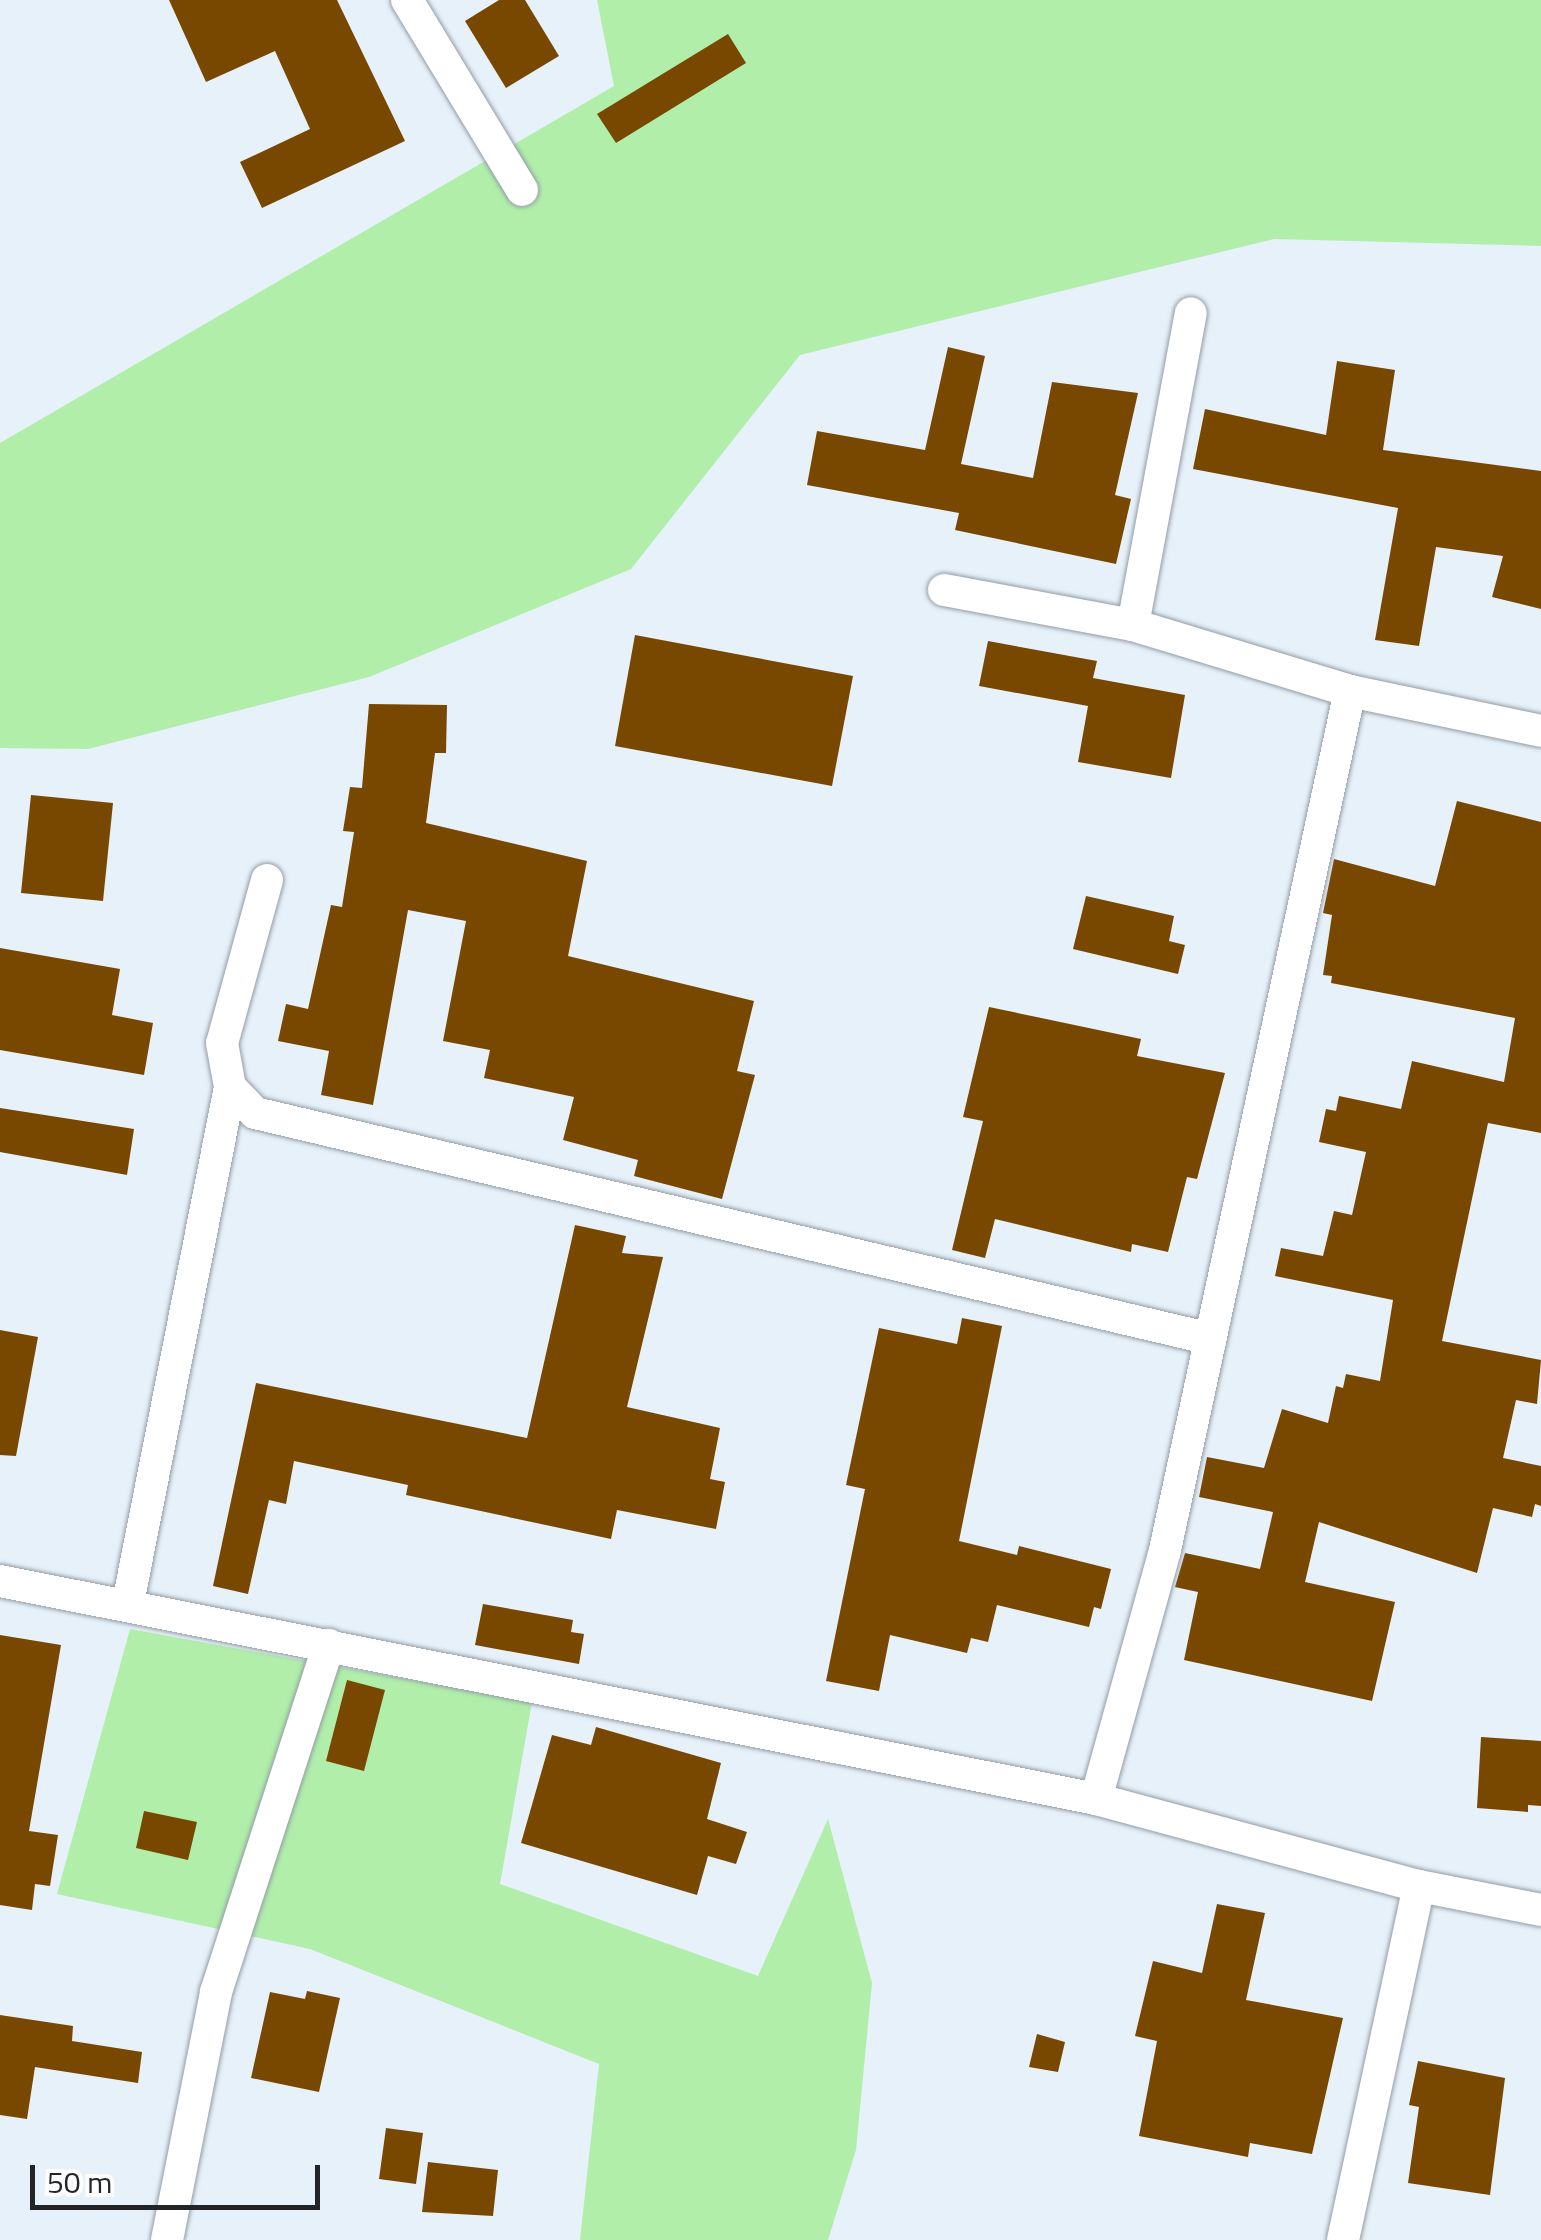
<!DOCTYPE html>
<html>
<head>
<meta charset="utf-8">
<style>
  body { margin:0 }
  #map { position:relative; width:1541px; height:2240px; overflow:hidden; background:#e7f1fa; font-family:"Titillium Web",sans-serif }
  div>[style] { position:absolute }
  .green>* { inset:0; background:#b0eeaa }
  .building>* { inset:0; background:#784700 }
  .roads { filter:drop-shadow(0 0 2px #929ca4) drop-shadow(0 0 2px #929ca4) }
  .street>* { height:32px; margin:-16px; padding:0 16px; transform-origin:16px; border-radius:16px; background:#fff }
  span { translate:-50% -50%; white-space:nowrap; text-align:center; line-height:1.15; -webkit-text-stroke:10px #fdfdfd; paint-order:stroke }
  .scale { position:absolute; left:30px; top:2165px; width:290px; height:45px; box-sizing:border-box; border:5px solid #212528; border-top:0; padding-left:12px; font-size:30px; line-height:35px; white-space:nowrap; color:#212528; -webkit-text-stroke:8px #fdfdfd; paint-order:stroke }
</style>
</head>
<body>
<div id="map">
  <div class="green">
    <div style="clip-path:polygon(597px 0,1541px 0,1541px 246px,1274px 239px,800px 355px,631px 569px,369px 677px,88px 749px,0 748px,0 443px,614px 86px)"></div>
    <div style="clip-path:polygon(130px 1629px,532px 1702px,500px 1884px,758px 1976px,828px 1819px,872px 1983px,856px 2150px,828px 2240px,580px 2240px,599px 2064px,310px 1949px,57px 1894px)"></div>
  </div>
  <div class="building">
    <div style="clip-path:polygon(169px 0,337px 0,405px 141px,262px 208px,240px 162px,310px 129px,275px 51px,206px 82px)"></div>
    <div style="clip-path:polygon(499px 0,525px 0,559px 56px,506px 88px,465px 21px)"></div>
    <div style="clip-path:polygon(728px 34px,746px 63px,616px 143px,597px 114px)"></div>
    <div style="clip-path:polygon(948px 347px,985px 356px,961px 464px,1033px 478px,1052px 382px,1138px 393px,1115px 495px,1131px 499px,1116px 564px,955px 530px,959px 513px,807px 485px,817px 431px,925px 450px)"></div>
    <div style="clip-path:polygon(1337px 361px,1395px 370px,1383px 450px,1541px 471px,1541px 609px,1492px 597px,1503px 556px,1436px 547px,1419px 646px,1375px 640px,1398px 508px,1193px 469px,1205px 409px,1326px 435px)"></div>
    <div style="clip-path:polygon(635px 635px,853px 676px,832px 786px,615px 746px)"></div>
    <div style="clip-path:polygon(988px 641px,1097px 661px,1093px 678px,1185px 695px,1171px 778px,1078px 762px,1088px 706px,979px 686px)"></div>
    <div style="clip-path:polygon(369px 704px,447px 705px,446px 753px,435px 753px,426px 823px,587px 861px,568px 956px,754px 1001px,737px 1071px,755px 1075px,722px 1199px,634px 1176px,638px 1160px,563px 1140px,574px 1097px,484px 1078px,490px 1050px,443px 1041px,466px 921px,408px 910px,373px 1105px,321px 1095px,329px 1051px,278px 1041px,286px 1004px,308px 1009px,331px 905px,342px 907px,354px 832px,343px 831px,350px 787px,362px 788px)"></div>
    <div style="clip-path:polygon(31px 795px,113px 803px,103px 901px,21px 893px)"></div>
    <div style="clip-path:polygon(1457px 801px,1541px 822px,1541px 1133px,1488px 1123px,1442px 1341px,1541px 1360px,1537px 1404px,1516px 1400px,1503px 1458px,1541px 1466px,1541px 1506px,1535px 1504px,1532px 1517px,1493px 1508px,1477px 1573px,1319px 1522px,1305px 1582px,1395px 1602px,1372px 1701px,1184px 1660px,1198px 1592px,1175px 1587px,1185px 1553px,1260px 1569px,1273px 1512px,1199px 1497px,1207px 1457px,1264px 1468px,1282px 1409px,1328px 1423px,1336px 1386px,1343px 1388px,1346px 1374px,1380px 1381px,1393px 1300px,1275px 1276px,1281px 1248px,1323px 1256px,1334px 1211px,1352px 1215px,1366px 1152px,1319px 1142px,1326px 1109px,1336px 1111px,1339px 1096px,1401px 1109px,1412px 1061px,1504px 1082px,1515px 1018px,1331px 983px,1332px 976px,1323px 975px,1332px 915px,1323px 913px,1334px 859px,1435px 886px)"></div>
    <div style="clip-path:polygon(1086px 896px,1174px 916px,1169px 941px,1185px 945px,1178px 974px,1073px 949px)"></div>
    <div style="clip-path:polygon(0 948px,120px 969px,112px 1015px,153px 1023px,144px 1075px,0 1050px)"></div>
    <div style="clip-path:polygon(989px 1007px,1141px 1039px,1137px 1056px,1225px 1073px,1197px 1179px,1187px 1177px,1168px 1252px,1132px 1244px,1131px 1252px,995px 1219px,985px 1258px,952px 1250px,983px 1121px,963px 1117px)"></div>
    <div style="clip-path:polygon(0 1108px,134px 1129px,127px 1175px,0 1152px)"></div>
    <div style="clip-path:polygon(575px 1225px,626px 1236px,622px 1253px,663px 1257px,627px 1407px,720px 1428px,710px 1479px,725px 1482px,716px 1529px,617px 1510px,611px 1539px,406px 1495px,408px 1485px,294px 1461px,286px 1504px,269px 1500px,248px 1594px,213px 1586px,256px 1383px,527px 1438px)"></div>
    <div style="clip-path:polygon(962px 1318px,1002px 1326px,959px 1541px,1017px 1555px,1019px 1546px,1111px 1569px,1101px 1609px,1094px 1607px,1089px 1627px,997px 1605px,988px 1642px,971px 1638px,967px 1653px,890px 1635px,879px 1691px,826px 1681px,865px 1489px,846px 1485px,879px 1328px,957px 1344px)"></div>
    <div style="clip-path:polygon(0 1330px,38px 1337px,16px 1456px,0 1455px)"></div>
    <div style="clip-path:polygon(483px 1604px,573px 1620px,571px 1632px,584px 1634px,579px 1664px,475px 1645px)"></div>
    <div style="clip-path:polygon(0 1635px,61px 1645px,29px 1831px,58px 1835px,50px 1886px,35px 1884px,32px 1910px,0 1905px)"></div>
    <div style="clip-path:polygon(347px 1680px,385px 1690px,364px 1771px,326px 1761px)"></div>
    <div style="clip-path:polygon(596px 1727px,721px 1763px,707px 1819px,747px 1832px,736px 1864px,708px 1856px,697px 1895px,521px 1843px,552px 1735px,591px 1745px)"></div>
    <div style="clip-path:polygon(1481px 1737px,1541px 1741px,1541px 1806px,1528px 1805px,1528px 1812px,1477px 1808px)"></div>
    <div style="clip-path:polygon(144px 1811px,197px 1822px,188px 1860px,136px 1848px)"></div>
    <div style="clip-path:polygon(1217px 1904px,1265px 1913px,1246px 2000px,1343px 2018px,1312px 2154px,1250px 2143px,1248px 2157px,1139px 2136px,1157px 2041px,1135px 2036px,1153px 1961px,1202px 1973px)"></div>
    <div style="clip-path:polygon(307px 1991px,340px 1998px,319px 2092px,251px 2078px,270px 1992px,305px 1999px)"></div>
    <div style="clip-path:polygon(0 2015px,73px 2026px,72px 2041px,142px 2052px,138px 2083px,35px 2067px,27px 2119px,0 2115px)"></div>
    <div style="clip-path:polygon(1037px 2034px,1065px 2042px,1058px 2072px,1029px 2067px)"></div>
    <div style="clip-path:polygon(1418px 2061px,1505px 2078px,1490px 2195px,1408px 2183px,1419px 2107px,1409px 2105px)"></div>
    <div style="clip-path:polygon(386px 2128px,423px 2133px,416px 2184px,379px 2179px)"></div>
    <div style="clip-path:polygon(428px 2162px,498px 2170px,493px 2216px,422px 2212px)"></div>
  </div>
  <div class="roads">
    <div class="street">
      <div style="left:407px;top:0;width:222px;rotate:58.8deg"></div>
      <div style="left:944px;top:590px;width:192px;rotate:10.5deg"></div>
      <div style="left:1133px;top:625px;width:227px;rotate:16.9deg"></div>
      <div style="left:1350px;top:691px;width:195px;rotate:11.8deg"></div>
      <div style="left:1133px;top:625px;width:317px;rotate:-79.5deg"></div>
      <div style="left:267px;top:880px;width:169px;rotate:105.4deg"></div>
      <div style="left:222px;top:1043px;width:45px;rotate:79.7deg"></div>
      <div style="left:230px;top:1087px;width:36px;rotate:46deg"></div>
      <div style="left:255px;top:1113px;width:982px;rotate:13.3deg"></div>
      <div style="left:0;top:1581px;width:1117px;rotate:11.25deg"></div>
      <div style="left:1096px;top:1799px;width:335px;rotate:15.1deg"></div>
      <div style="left:1419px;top:1886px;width:124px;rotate:11.1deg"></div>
      <div style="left:128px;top:1603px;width:526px;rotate:-78.82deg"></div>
      <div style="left:1096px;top:1799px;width:258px;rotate:-74.5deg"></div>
      <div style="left:1165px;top:1550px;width:879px;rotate:-77.85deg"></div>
      <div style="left:167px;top:2240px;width:253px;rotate:-78.8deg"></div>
      <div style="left:216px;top:1992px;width:365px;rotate:-72deg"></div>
      <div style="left:1343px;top:2240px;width:362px;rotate:-77.9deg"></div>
    </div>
  </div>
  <div class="scale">50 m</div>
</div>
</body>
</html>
